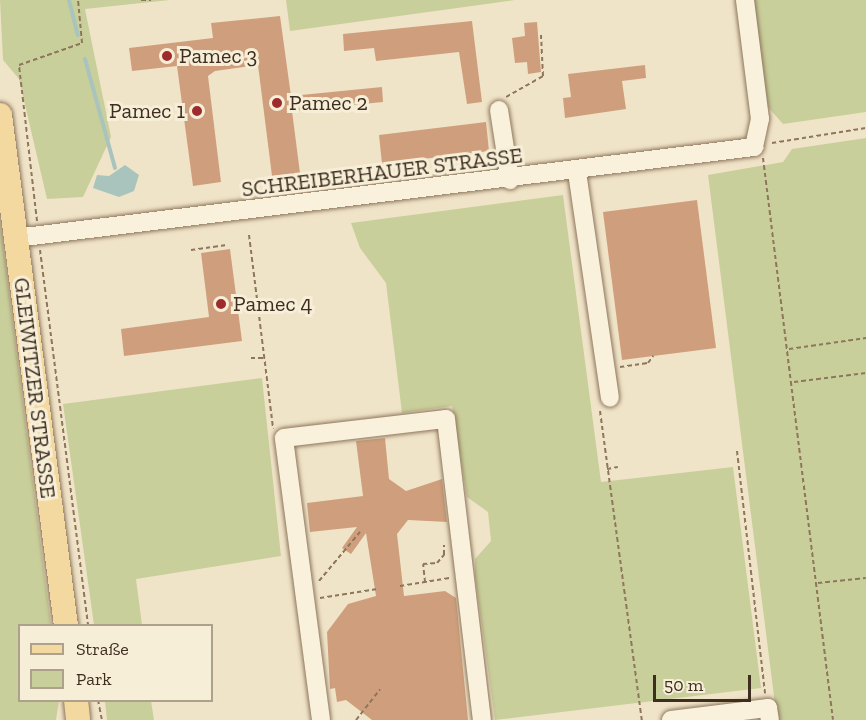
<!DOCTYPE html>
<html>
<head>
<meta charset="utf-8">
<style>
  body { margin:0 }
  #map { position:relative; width:866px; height:720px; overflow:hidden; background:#f0e4c8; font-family:"Zilla Slab",serif }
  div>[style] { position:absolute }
  .green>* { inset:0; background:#c9cf9b }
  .water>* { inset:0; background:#a9c4bc }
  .stream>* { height:4px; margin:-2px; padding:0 2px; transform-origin:2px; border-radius:2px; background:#a9c4bc }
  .building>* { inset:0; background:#cf9f7d }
  .path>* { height:2px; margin-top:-1px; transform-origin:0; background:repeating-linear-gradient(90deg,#8d765c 0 4.5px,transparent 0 7.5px) }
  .roads { filter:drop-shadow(0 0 2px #8d765c) drop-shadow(0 0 2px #8d765c) }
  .minor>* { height:18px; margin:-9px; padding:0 9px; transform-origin:9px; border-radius:9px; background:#faf1dc }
  .major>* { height:24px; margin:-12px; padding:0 12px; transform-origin:12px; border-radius:12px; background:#f3d9a0 }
  .dots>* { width:16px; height:16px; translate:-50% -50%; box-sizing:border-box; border:3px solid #f7eed8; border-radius:50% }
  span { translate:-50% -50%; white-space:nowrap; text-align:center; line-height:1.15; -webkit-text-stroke:6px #f7eed8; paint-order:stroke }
  .poi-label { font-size:22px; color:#3d2e20 }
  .left { translate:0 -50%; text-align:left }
  .right { translate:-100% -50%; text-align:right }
  .street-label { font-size:22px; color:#3d2e20 }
  .legend { position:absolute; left:18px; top:624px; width:195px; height:78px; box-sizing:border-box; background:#f7eed8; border:2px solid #ada18e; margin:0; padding:8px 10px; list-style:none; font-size:18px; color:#3d2e20 }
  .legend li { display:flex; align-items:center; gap:12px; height:30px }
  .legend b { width:30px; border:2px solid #ada18e }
  .scale { position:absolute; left:653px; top:675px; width:98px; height:27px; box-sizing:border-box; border:3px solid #3d2e20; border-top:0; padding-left:8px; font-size:18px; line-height:21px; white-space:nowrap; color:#3d2e20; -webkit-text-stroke:4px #f7eed8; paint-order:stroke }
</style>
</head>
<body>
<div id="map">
  <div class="green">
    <div style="clip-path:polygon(0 0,170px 0,85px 9px,111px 137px,83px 197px,47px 199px,19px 79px,3px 60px)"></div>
    <div style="clip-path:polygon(286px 0,515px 0,290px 31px)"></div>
    <div style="clip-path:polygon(753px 0,866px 0,866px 112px,783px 124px,767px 106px)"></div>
    <div style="clip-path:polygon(866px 138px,866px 720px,777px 720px,708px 175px,783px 162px,792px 149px)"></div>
    <div style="clip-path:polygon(563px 195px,601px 482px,733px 467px,761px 688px,495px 720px,475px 575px,475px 559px,491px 541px,488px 512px,467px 497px,452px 406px,402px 413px,386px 283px,360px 248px,351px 223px)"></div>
    <div style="clip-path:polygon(0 222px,51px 625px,20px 626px,20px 700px,59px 701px,56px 720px,0 720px)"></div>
    <div style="clip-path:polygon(262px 378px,281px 556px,136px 579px,142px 625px,94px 625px,63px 404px)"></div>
    <div style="clip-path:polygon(105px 701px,151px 701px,154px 720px,107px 720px)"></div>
  </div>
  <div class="water">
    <div style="clip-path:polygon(125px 165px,139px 175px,134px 191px,119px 197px,93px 188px,97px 175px,109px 176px)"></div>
  </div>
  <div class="stream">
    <div style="left:69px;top:0;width:36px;rotate:76deg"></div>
    <div style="left:85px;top:59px;width:113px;rotate:74.6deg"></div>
  </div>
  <div class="building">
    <div style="clip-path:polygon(280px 16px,291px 96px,382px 87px,383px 102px,292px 111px,300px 173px,272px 176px,258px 65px,215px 71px,208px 76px,221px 182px,193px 186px,177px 66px,132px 71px,129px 48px,213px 38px,211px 23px)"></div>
    <div style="clip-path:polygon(472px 21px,482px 102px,467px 104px,459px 52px,376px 61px,374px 48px,344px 51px,343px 34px)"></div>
    <div style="clip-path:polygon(537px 22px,541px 72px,528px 74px,527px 62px,515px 63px,512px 38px,525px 36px,524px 23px)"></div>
    <div style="clip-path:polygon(645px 65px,646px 78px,622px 81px,626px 109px,565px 118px,563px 98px,571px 97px,568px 74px)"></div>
    <div style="clip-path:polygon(486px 122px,489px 151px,382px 164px,379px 135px)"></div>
    <div style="clip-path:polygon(697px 200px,716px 348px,622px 360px,603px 212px)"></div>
    <div style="clip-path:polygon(230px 249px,242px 341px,124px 356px,121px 329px,209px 317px,201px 253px)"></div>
    <div style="clip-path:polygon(385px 438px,389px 479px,406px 491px,442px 479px,447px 522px,408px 520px,397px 534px,404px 596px,445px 591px,456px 598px,468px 720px,372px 720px,346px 700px,337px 702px,335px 688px,330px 689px,327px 632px,348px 604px,376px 596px,366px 533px,351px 554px,342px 548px,357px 527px,310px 532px,307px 503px,363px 496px,356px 441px)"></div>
  </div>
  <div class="path">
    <div style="left:141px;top:0;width:10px"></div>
    <div style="left:506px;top:97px;width:43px;rotate:-29.6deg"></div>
    <div style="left:543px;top:76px;width:41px;rotate:-92.8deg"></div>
    <div style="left:772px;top:143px;width:95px;rotate:-9.1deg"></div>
    <div style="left:763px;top:158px;width:566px;rotate:82.9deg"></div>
    <div style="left:37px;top:221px;width:157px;rotate:-96.6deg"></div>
    <div style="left:19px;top:65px;width:67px;rotate:-19.2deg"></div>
    <div style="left:82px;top:43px;width:43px;rotate:-95.3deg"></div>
    <div style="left:249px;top:235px;width:195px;rotate:82.9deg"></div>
    <div style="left:40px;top:250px;width:379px;rotate:82.7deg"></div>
    <div style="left:191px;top:250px;width:36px;rotate:-8deg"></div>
    <div style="left:789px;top:349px;width:78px;rotate:-8.1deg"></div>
    <div style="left:251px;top:358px;width:13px"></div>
    <div style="left:620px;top:367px;width:28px;rotate:-8deg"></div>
    <div style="left:648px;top:363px;width:9px;rotate:-54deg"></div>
    <div style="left:794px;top:382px;width:73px;rotate:-7.1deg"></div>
    <div style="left:600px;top:411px;width:312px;rotate:82.3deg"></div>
    <div style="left:737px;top:451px;width:244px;rotate:83.4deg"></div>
    <div style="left:607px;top:469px;width:11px;rotate:-10deg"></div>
    <div style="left:319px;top:581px;width:64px;rotate:-50.1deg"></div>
    <div style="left:425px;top:582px;width:18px;rotate:-96deg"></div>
    <div style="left:423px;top:564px;width:14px;rotate:-4deg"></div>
    <div style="left:437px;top:563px;width:11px;rotate:-49deg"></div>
    <div style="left:444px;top:555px;width:10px;rotate:-90deg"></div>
    <div style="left:818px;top:583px;width:48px;rotate:-5.9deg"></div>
    <div style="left:400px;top:586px;width:50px;rotate:-9.3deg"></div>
    <div style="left:320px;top:598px;width:58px;rotate:-9deg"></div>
    <div style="left:98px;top:700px;width:20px;rotate:79deg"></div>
    <div style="left:356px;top:720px;width:39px;rotate:-52deg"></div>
  </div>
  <div class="roads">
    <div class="minor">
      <div style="left:499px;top:110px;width:71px;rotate:81.1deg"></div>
      <div style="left:577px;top:172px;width:228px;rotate:81.7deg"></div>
      <div style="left:16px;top:238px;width:744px;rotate:-7.03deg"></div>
      <div style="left:754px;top:147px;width:29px;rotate:-78deg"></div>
      <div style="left:760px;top:119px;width:120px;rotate:-97.2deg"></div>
      <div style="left:321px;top:720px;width:284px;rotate:-97.5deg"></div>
      <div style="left:284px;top:438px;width:163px;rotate:-6.7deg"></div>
      <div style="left:446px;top:419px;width:303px;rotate:83.2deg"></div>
      <div style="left:671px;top:720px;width:98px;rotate:-7.1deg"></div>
      <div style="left:768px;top:708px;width:12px;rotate:81deg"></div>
    </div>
    <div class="major">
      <div style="left:0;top:115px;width:515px;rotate:82.64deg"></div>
      <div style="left:76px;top:700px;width:20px;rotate:84deg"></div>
    </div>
  </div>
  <div class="dots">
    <div style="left:167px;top:56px;background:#9e2a2b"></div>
    <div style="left:277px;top:103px;background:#9e2a2b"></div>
    <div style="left:197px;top:111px;background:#9e2a2b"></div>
    <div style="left:221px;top:304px;background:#9e2a2b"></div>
  </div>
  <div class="poi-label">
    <span class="left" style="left:179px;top:56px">Pamec 3</span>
    <span class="left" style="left:289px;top:103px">Pamec 2</span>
    <span class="right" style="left:185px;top:111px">Pamec 1</span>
    <span class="left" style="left:233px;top:304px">Pamec 4</span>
  </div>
  <div class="street-label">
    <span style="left:382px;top:172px;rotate:-7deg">SCHREIBERHAUER STRASSE</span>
    <span style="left:35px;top:388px;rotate:83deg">GLEIWITZER STRASSE</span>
  </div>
  <ul class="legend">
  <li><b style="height:8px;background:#f3d9a0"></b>Straße</li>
  <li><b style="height:16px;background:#c9cf9b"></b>Park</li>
  </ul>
  <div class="scale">50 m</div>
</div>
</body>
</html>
